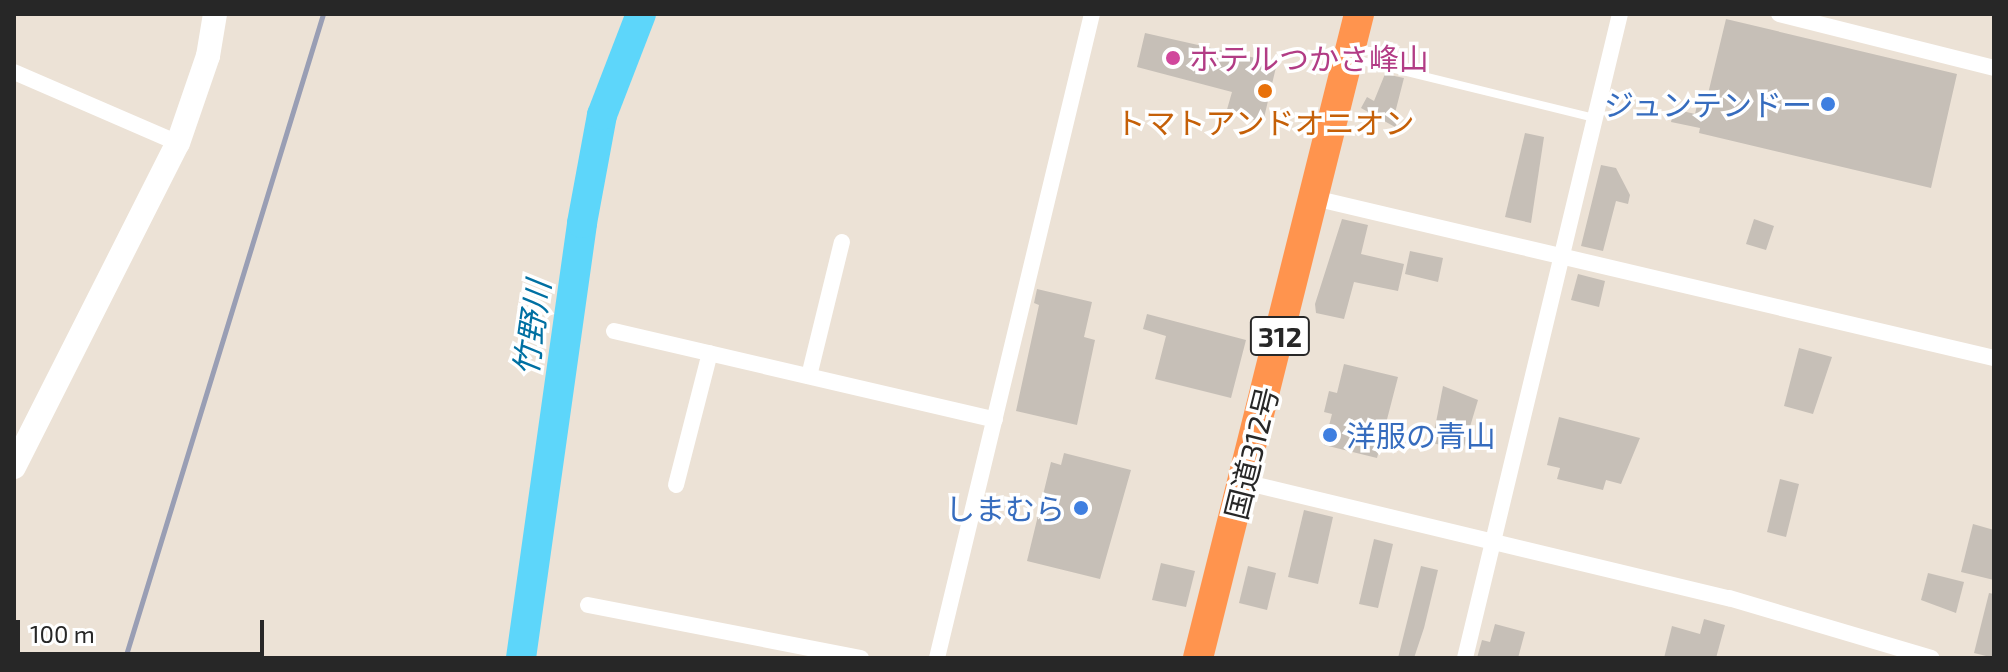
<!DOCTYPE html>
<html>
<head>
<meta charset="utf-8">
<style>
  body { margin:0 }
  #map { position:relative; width:2008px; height:672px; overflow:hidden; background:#ece2d6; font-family:"Exo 2","Noto Sans JP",sans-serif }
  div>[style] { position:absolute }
  .river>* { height:30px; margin:-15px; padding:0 15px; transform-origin:15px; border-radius:15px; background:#5dd6fa }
  .building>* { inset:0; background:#c6bfb7 }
  .lane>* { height:8px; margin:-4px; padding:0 4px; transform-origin:4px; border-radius:4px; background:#fff }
  .street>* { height:16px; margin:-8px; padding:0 8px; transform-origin:8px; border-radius:8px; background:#fff }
  .secondary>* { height:24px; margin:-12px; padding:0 12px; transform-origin:12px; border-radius:12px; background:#fff }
  .highway>* { height:30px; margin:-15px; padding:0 15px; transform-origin:15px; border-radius:15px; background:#ff944e }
  .rail>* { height:5px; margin:-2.5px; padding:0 2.5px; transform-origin:2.5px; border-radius:2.5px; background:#999eb4 }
  .dots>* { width:22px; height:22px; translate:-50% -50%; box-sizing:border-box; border:4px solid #fff; border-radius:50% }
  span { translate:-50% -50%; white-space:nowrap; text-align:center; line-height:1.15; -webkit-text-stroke:7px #fff; paint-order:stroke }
  .shield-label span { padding:2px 6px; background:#fff; border:2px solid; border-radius:6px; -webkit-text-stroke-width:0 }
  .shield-label { font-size:28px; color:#272727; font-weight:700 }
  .hotel-label { font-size:30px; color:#b23c85 }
  .left { translate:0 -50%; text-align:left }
  .shop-label { font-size:30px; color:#366cbe }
  .right { translate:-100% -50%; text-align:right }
  .food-label { font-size:30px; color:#c56008 }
  .street-label { font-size:30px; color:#272727 }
  .water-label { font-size:32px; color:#0070a2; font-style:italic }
  .frame { position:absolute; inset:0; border:16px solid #272727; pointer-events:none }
  .scale { position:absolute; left:16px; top:620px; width:248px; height:36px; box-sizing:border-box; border:4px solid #272727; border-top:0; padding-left:10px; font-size:24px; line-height:28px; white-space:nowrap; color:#272727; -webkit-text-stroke:6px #fff; paint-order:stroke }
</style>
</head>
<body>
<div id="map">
  <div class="river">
    <div style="left:521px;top:658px;width:439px;rotate:-82deg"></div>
    <div style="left:582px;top:223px;width:110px;rotate:-79.5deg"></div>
    <div style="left:602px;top:115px;width:108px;rotate:-68.9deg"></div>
  </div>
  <div class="building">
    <div style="clip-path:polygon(1726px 19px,1957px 74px,1931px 188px,1699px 133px,1700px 128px,1671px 122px,1674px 109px,1695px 114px,1699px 96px,1707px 98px)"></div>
    <div style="clip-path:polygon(1145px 33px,1277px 63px,1263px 122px,1226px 113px,1232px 92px,1137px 67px)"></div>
    <div style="clip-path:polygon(1385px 74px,1404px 78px,1395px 113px,1401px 117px,1395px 127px,1361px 108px,1367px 97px,1374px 101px)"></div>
    <div style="clip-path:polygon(1525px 133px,1544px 137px,1531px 223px,1505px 217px)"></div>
    <div style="clip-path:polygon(1601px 165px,1616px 168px,1630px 195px,1628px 204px,1616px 201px,1603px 251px,1581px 246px)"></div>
    <div style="clip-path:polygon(1342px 219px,1368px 225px,1361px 254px,1404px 264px,1398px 291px,1354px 282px,1344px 319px,1316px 313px,1315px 304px)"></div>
    <div style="clip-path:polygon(1754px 219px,1774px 226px,1766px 250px,1746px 244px)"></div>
    <div style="clip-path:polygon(1410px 251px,1443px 258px,1438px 282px,1405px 274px)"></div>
    <div style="clip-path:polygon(1578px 274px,1605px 281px,1599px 307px,1571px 300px)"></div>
    <div style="clip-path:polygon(1037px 289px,1092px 302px,1084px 337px,1095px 340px,1077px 425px,1016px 411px,1039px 305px,1034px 303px)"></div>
    <div style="clip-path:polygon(1147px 314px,1246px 340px,1231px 398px,1155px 379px,1166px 336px,1143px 329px)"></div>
    <div style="clip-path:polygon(1799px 348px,1832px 357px,1813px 414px,1784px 406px)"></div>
    <div style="clip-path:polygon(1344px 364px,1398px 377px,1377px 458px,1324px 445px,1332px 414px,1324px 412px,1329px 391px,1337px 393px)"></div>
    <div style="clip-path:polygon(1443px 386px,1478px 400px,1463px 450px,1432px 443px)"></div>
    <div style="clip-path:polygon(1559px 417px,1640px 438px,1621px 484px,1606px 480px,1603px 490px,1557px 479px,1560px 468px,1547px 465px)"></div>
    <div style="clip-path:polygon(1064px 453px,1131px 470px,1100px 579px,1027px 561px,1051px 462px,1061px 465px)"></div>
    <div style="clip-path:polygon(1780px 479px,1799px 484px,1786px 537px,1767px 532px)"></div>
    <div style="clip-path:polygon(1304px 510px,1333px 517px,1318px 584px,1288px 577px)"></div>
    <div style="clip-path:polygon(1973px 524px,1994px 530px,1994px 580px,1961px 572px)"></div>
    <div style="clip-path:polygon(1374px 539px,1393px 544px,1378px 608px,1359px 604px)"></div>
    <div style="clip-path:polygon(1161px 563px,1195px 571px,1186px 607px,1152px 600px)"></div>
    <div style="clip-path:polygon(1248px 566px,1276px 573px,1267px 610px,1239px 603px)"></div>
    <div style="clip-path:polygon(1421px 566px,1438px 570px,1424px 628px,1414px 658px,1398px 658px)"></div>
    <div style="clip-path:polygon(1928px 573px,1964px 582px,1956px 613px,1921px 600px)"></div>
    <div style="clip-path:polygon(1989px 593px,1994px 594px,1994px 658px,1974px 653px)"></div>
    <div style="clip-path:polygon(1704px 619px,1725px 625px,1716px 658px,1664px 658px,1672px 626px,1700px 634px)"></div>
    <div style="clip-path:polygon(1495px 624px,1525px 632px,1518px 658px,1477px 658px,1482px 640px,1490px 642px)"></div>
  </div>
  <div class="lane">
    <div style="left:1354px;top:59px;width:247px;rotate:13.8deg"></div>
  </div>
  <div class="street">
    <div style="left:1779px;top:14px;width:222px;rotate:14.1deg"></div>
    <div style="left:14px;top:72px;width:179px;rotate:23.4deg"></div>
    <div style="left:1314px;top:198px;width:699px;rotate:13.24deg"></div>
    <div style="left:614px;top:331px;width:391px;rotate:13.1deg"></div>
    <div style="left:809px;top:376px;width:138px;rotate:-76.2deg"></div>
    <div style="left:1244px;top:482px;width:499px;rotate:13.5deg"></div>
    <div style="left:1729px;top:598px;width:211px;rotate:16.5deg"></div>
    <div style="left:676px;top:485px;width:136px;rotate:-75.6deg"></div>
    <div style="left:588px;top:605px;width:278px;rotate:11deg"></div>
    <div style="left:937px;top:658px;width:662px;rotate:-76.47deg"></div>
    <div style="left:1465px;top:658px;width:662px;rotate:-76.47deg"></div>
  </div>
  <div class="secondary">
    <div style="left:14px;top:467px;width:363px;rotate:-63.2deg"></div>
    <div style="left:178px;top:143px;width:92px;rotate:-71deg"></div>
    <div style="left:208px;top:56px;width:43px;rotate:-80.5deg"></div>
  </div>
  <div class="highway">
    <div style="left:1198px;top:658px;width:664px;rotate:-75.96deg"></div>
  </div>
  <div class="rail">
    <div style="left:125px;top:658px;width:674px;rotate:-72.91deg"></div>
  </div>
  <div class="dots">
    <div style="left:1173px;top:58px;background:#d1479c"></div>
    <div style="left:1265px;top:91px;background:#e8710a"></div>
    <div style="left:1828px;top:104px;background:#3f7fe0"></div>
    <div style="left:1330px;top:435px;background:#3f7fe0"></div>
    <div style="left:1081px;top:508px;background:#3f7fe0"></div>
  </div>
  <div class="shield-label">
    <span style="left:1280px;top:336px">312</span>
  </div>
  <div class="hotel-label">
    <span class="left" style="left:1189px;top:58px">ホテルつかさ峰山</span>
  </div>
  <div class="shop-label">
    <span class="right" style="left:1812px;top:104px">ジュンテンドー</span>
    <span class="left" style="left:1346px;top:435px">洋服の青山</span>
    <span class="right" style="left:1065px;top:508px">しまむら</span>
  </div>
  <div class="food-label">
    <span style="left:1265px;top:122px">トマトアンドオニオン</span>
  </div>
  <div class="street-label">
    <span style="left:1251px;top:453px;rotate:-76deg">国道312号</span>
  </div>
  <div class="water-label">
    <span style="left:531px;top:328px;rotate:-82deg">竹野川</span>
  </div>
  <div class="frame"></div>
  <div class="scale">100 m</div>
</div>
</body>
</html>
